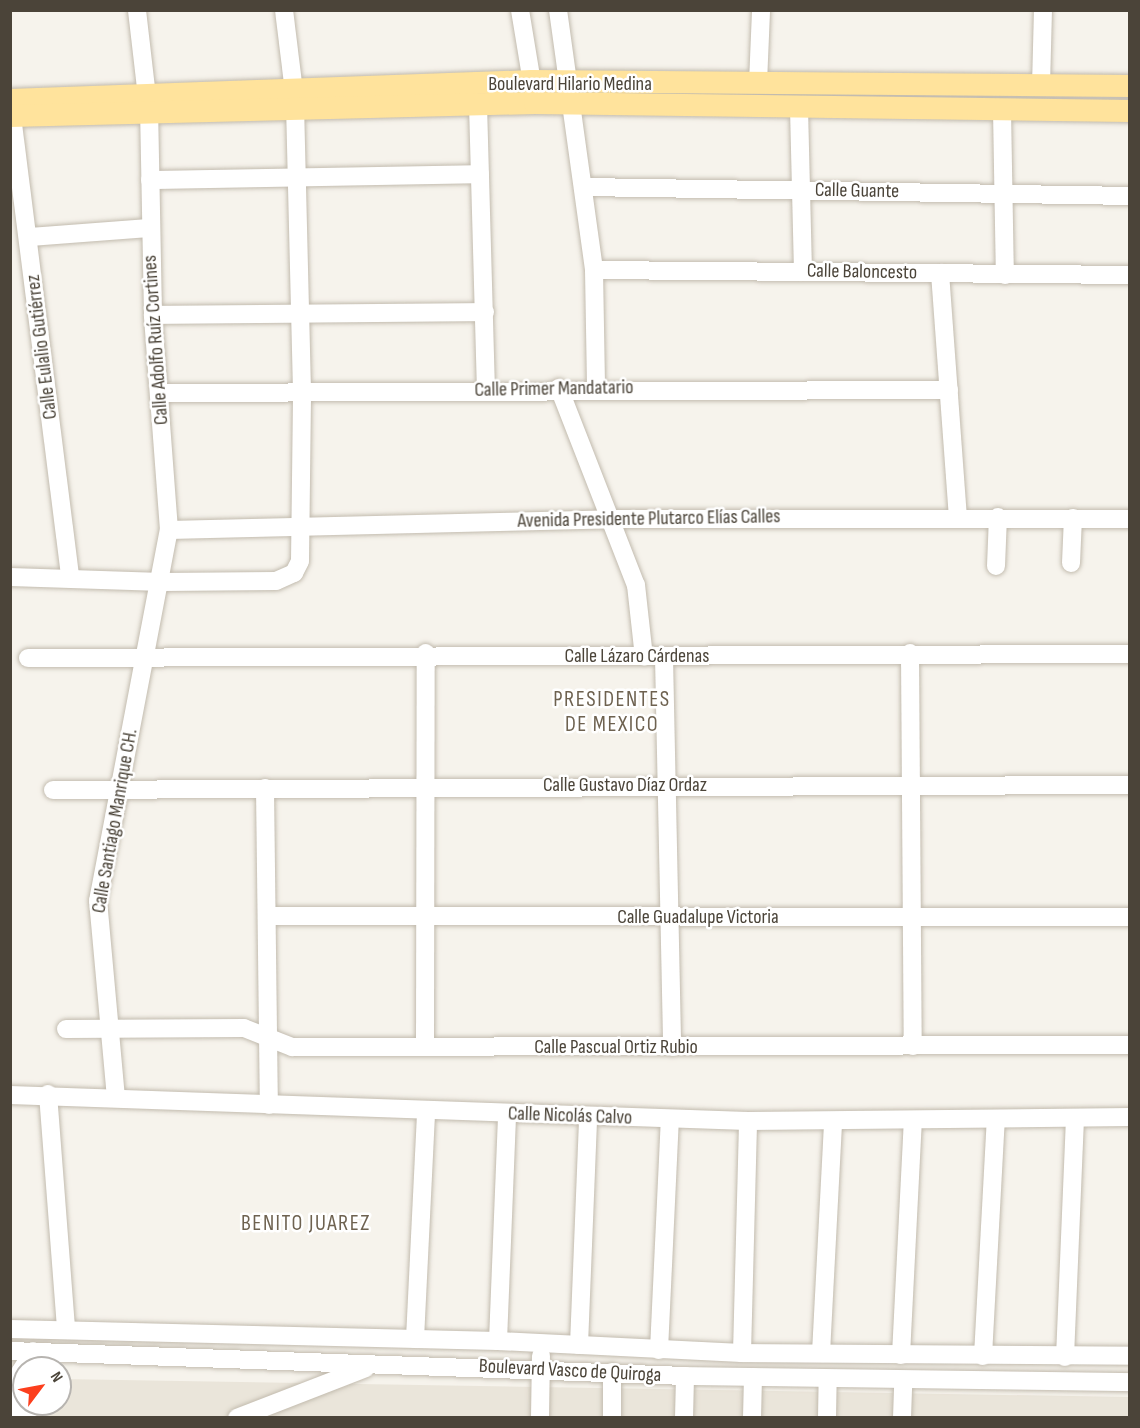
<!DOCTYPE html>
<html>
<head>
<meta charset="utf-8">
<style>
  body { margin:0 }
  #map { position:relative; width:1140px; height:1428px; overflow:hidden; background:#f6f3ec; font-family:"Sofia Sans Condensed",sans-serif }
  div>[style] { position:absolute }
  .residential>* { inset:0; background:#eae5da }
  .roads { filter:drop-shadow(0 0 2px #c2bbae) drop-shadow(0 0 2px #c2bbae) }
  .minor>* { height:18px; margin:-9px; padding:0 9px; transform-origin:9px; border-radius:9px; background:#fff }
  .major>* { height:22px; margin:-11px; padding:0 11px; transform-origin:11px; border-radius:11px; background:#ffe39c }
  span { translate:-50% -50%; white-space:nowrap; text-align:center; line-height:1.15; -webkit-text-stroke:5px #fff; paint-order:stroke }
  .street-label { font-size:20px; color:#4b4439 }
  .quarter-label { font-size:22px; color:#6e6250; letter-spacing:1.5px }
  .frame { position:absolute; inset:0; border:12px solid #4b4439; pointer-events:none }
  .north { position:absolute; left:12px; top:1356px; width:60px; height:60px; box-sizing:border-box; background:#fff; border:2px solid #b7b4b0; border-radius:50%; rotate:58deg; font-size:16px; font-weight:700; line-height:24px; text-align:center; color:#4b4439 }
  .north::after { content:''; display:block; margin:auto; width:21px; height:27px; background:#fc3f1d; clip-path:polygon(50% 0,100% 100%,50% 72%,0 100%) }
</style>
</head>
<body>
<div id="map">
  <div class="residential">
    <div style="clip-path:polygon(60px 1379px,1129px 1397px,1130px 1417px,40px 1418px,36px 1404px,60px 1404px)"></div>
  </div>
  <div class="roads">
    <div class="minor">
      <div style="left:284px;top:10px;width:83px;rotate:83deg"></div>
      <div style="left:520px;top:10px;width:86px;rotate:80.6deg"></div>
      <div style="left:558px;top:10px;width:262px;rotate:82.1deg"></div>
      <div style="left:594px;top:270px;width:118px;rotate:89deg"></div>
      <div style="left:758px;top:83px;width:73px;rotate:-87.6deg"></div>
      <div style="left:1041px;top:86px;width:76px;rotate:-88.5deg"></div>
      <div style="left:478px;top:105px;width:284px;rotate:88.4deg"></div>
      <div style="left:799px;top:108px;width:164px;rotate:88.6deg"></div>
      <div style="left:1002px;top:110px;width:165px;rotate:89deg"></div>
      <div style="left:12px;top:116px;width:466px;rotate:82.8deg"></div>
      <div style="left:150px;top:180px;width:330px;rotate:-1deg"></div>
      <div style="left:584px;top:187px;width:546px;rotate:0.94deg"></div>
      <div style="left:29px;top:237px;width:121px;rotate:-4.3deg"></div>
      <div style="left:594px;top:270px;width:536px;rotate:0.53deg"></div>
      <div style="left:940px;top:273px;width:246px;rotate:85.8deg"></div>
      <div style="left:153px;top:315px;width:332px;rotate:-0.5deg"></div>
      <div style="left:559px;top:388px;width:212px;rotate:68.7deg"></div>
      <div style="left:636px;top:585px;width:72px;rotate:83.7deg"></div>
      <div style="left:159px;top:393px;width:790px;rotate:-0.22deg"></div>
      <div style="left:169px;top:530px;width:444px;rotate:-1.4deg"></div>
      <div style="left:613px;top:519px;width:517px"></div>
      <div style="left:1071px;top:563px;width:45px;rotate:-87.5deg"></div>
      <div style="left:996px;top:566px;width:49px;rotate:-87.7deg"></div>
      <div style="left:10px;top:577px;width:152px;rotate:1.9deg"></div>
      <div style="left:162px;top:582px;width:114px;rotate:-0.5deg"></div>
      <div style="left:276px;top:581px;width:20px;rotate:-24deg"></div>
      <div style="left:294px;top:573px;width:13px;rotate:-63deg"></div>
      <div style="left:300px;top:561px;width:170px;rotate:-89.3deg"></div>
      <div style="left:302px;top:391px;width:281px;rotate:-91.4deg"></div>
      <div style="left:910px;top:653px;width:393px;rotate:89.6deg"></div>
      <div style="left:664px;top:657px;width:390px;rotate:88.8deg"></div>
      <div style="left:28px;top:658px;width:1102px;rotate:-0.21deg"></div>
      <div style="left:265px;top:788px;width:317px;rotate:89.3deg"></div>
      <div style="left:53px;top:790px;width:1077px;rotate:-0.27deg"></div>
      <div style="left:267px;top:916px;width:863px;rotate:0.07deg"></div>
      <div style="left:66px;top:1029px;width:178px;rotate:-0.3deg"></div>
      <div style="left:244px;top:1028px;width:52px;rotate:21.6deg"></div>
      <div style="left:292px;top:1047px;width:838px;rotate:-0.14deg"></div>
      <div style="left:425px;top:1047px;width:394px;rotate:-89.9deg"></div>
      <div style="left:48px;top:1094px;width:235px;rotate:85.6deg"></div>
      <div style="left:10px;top:1095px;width:738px;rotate:2.02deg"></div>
      <div style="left:748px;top:1121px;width:382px;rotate:-0.6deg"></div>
      <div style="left:116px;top:1098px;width:198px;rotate:-95.2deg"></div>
      <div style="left:98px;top:901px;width:378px;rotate:-79.2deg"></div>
      <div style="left:169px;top:530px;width:216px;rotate:-94.3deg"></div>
      <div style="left:153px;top:315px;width:201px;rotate:-91.1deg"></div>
      <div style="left:149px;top:114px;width:105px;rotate:-96.6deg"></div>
      <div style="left:10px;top:1329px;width:488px;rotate:1.4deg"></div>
      <div style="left:498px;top:1341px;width:244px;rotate:2.8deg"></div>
      <div style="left:742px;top:1353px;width:388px;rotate:0.4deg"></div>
      <div style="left:415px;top:1339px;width:229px;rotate:-87.2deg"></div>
      <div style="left:498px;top:1341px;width:227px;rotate:-87.7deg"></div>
      <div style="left:579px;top:1345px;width:227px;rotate:-87.7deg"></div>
      <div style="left:659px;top:1350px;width:231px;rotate:-87.3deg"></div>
      <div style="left:10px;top:1351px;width:675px;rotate:2.12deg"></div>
      <div style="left:685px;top:1376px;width:445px;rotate:0.8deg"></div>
      <div style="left:742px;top:1353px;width:232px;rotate:-88.5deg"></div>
      <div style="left:821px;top:1353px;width:230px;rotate:-87deg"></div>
      <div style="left:901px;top:1355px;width:234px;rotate:-87.1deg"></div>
      <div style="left:983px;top:1356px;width:237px;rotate:-86.9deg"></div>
      <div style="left:1065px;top:1357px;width:238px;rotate:-87.6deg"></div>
      <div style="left:12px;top:1384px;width:38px;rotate:65deg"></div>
      <div style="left:17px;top:1395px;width:24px;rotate:-81deg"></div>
      <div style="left:21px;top:1371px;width:23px;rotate:-59deg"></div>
      <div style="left:10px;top:1412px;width:7px;rotate:63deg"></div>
      <div style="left:237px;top:1418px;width:138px;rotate:-21.2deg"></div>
      <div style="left:540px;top:1418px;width:62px;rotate:-89.1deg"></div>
      <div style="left:612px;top:1418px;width:46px;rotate:-90deg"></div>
      <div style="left:684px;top:1418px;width:42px;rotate:-88.6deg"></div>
      <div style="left:752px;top:1418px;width:41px;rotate:-88.6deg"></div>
      <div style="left:827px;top:1418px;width:39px;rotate:-89deg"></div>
      <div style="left:902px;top:1418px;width:37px;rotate:-88deg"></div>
    </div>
    <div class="major">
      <div style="left:10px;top:100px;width:522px;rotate:-2.08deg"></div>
      <div style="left:532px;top:81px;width:598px;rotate:0.48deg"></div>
      <div style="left:10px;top:116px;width:525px;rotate:-1.42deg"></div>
      <div style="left:535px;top:103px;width:595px;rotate:0.77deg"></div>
    </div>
  </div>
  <div class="street-label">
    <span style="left:570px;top:84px">Boulevard Hilario Medina</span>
    <span style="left:857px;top:191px;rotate:1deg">Calle Guante</span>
    <span style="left:862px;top:272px;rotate:1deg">Calle Baloncesto</span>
    <span style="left:156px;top:340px;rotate:-94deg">Calle Adolfo Ruíz Cortines</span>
    <span style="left:42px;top:347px;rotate:-97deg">Calle Eulalio Gutiérrez</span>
    <span style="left:554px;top:389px;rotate:-1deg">Calle Primer Mandatario</span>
    <span style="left:649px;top:519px;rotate:-1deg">Avenida Presidente Plutarco Elías Calles</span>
    <span style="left:637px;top:656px">Calle Lázaro Cárdenas</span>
    <span style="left:625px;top:785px">Calle Gustavo Díaz Ordaz</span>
    <span style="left:115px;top:821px;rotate:-80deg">Calle Santiago Manrique CH.</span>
    <span style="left:698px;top:917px">Calle Guadalupe Victoria</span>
    <span style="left:616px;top:1047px">Calle Pascual Ortiz Rubio</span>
    <span style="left:570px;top:1116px;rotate:2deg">Calle Nicolás Calvo</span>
    <span style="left:570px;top:1371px;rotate:3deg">Boulevard Vasco de Quiroga</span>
  </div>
  <div class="quarter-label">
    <span style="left:612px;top:712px">PRESIDENTES<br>DE MEXICO</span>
    <span style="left:306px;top:1224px">BENITO JUAREZ</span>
  </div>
  <div class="frame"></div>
  <div class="north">N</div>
</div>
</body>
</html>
